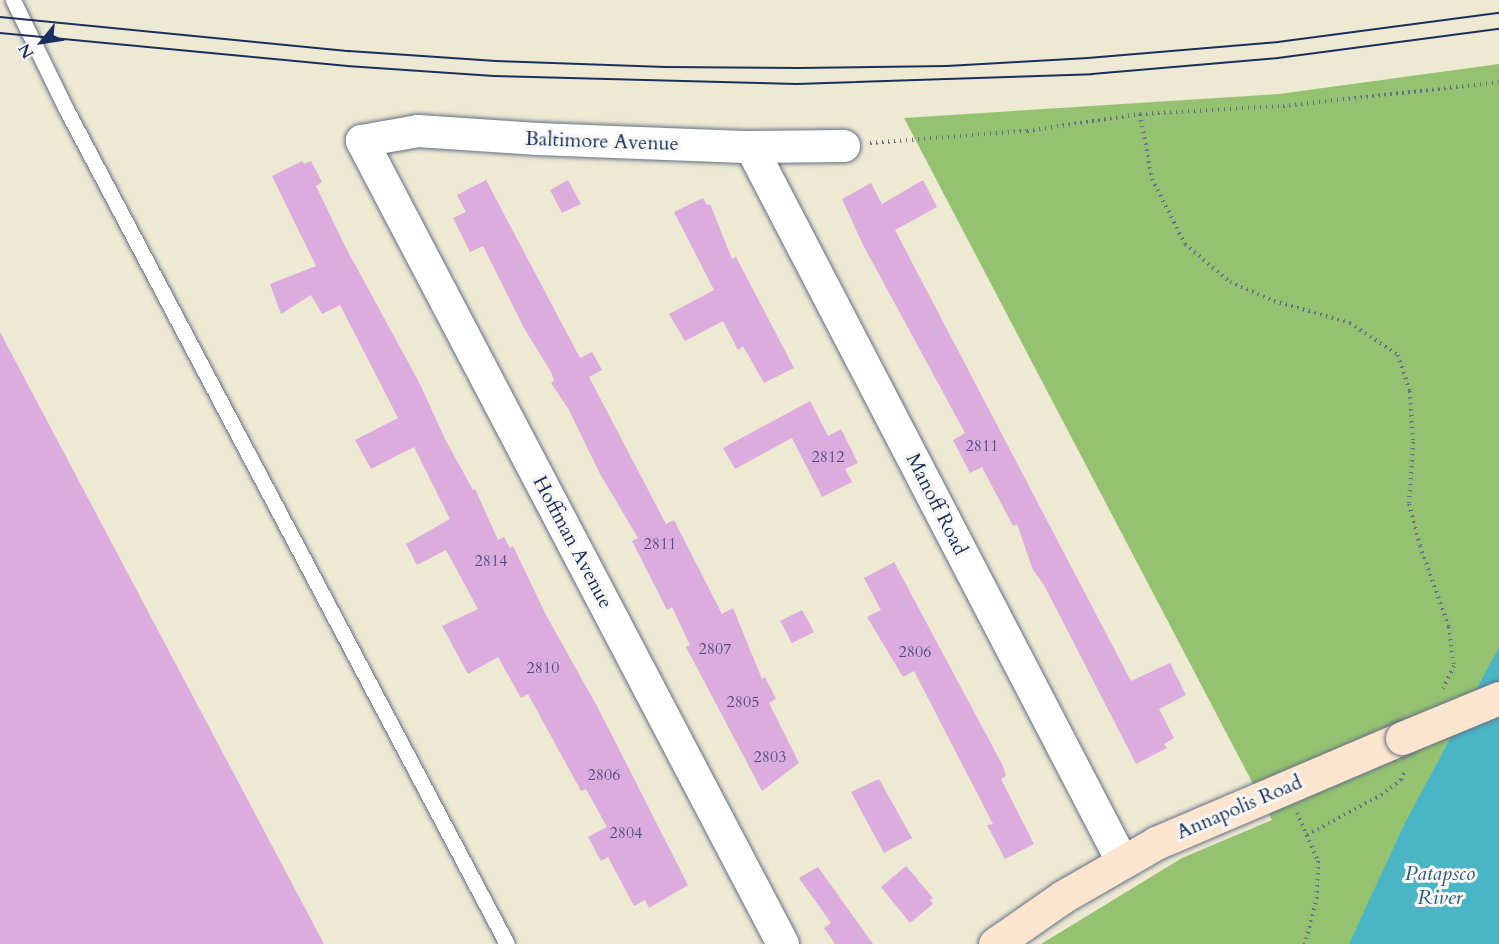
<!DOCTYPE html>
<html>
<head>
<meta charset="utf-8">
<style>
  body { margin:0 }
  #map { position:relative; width:1499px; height:944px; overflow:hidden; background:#eee9d3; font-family:Cardo,serif }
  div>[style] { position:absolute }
  .green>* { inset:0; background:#95c270 }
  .water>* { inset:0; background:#49b5c5 }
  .building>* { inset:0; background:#dbacdd }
  .path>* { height:4px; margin-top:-2px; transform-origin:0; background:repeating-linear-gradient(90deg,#657087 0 1.5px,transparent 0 6px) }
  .roads { filter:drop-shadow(0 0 2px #657087) drop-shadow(0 0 2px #657087) }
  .service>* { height:15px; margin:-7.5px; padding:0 7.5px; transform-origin:7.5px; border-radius:7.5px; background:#fff }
  .minor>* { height:32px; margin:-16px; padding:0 16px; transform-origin:16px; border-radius:16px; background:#fff }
  .secondary>* { height:33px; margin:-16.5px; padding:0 16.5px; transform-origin:16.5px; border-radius:16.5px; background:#fbe5cf }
  .tram>* { height:1.5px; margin:-0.75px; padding:0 0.75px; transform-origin:0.75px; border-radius:0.75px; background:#1b2f5e }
  .bridges { filter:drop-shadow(0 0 2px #657087) drop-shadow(0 0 2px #657087) }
  .secondary-bridge>* { height:33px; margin:-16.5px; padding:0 16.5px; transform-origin:16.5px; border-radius:16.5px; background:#fbe5cf }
  span { translate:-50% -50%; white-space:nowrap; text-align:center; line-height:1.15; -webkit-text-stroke:6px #f6f6f2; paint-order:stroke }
  .number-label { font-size:16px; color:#4b4e7e }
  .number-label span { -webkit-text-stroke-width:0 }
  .street-label { font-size:20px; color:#1b2f5e }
  .water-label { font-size:21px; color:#29577d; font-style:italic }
  .north { position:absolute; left:12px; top:12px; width:60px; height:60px; -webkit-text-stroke:4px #f6f6f2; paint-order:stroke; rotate:240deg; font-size:16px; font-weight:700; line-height:24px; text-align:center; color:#1b2f5e }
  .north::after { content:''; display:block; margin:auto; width:21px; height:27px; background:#1b2f5e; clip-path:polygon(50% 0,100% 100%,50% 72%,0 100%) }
</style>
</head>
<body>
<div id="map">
  <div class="green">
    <div style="clip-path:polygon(1499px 64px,1499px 944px,1041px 944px,1182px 858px,1272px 820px,904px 118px,1279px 94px)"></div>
  </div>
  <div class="water">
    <div style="clip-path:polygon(1499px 647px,1499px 944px,1349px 944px,1404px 825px)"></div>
  </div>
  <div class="building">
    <div style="clip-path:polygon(302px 161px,304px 164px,311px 161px,322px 182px,316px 186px,346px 248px,420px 384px,445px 439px,473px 490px,475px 489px,498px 540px,504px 537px,510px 548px,513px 546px,546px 615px,598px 708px,688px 885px,649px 908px,645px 900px,634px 906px,608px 857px,601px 861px,588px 837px,607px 827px,586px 789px,581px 791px,528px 694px,521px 698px,498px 657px,468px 674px,442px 626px,478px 609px,446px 550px,417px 565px,406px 544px,450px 519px,414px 447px,371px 469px,355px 440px,398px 418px,340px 305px,322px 314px,311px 295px,281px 314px,270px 284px,316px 266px,272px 176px)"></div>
    <div style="clip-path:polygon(486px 180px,580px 358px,592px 352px,602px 370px,589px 377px,666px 524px,674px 520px,722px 614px,733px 608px,762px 679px,765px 677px,776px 699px,769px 703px,799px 763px,762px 791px,686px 647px,690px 645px,672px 607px,667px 610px,632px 541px,638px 538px,600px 474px,569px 410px,551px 383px,554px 381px,551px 372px,524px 328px,483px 246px,470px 252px,453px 218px,466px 212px,457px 195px)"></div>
    <div style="clip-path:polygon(568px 180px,581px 204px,562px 213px,550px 190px)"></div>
    <div style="clip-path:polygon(923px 180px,937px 207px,895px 230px,1131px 681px,1170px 663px,1186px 695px,1159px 709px,1174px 738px,1164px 744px,1167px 748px,1136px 764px,1044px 585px,1033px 570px,1017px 524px,1013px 526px,982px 467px,970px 473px,953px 440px,965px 433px,862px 243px,842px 199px,871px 183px,882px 204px)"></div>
    <div style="clip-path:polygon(703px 198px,707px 205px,710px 204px,732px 259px,736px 257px,794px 368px,764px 383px,743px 346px,738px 350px,723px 321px,685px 341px,669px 314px,714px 290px,674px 212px)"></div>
    <div style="clip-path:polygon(0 332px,324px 944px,0 944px)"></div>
    <div style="clip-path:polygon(810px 401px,828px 436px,841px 429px,858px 463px,845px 469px,852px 482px,822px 497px,792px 438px,735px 469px,723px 448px)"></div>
    <div style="clip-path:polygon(894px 562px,1003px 766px,1006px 776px,1001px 779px,1034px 844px,1005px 859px,987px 825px,993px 824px,914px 671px,903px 677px,867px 617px,881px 610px,864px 578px)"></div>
    <div style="clip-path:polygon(802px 610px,814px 632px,792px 643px,780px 621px)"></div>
    <div style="clip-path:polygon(879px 779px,912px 838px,884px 853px,851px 792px)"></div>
    <div style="clip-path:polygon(906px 866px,933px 898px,930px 900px,933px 904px,910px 923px,881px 887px)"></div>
    <div style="clip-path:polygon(818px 867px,873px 944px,835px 944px,824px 928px,831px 923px,799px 878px)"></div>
  </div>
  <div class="path">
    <div style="left:1140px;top:114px;width:66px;rotate:79.5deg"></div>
    <div style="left:1152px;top:179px;width:73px;rotate:63.1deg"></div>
    <div style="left:1185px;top:244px;width:59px;rotate:40.2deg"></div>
    <div style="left:1230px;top:282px;width:48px;rotate:23.4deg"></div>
    <div style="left:1274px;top:301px;width:79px;rotate:16.1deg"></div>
    <div style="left:1350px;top:323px;width:58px;rotate:33.7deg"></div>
    <div style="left:1398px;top:355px;width:38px;rotate:72deg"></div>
    <div style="left:1410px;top:391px;width:51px;rotate:86.6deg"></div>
    <div style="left:1413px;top:442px;width:62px;rotate:93.7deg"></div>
    <div style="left:1409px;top:504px;width:43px;rotate:75.3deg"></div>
    <div style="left:1420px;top:546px;width:86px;rotate:70.3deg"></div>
    <div style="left:1449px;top:627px;width:39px;rotate:83deg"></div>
    <div style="left:1454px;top:666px;width:25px;rotate:116deg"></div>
    <div style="left:870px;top:143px;width:157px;rotate:-4.4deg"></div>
    <div style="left:1027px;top:131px;width:114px;rotate:-8.6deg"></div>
    <div style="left:1140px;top:114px;width:143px;rotate:-3.2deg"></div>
    <div style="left:1283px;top:106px;width:217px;rotate:-6.3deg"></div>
    <div style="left:1297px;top:813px;width:52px;rotate:66.4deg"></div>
    <div style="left:1318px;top:861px;width:36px;rotate:92deg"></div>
    <div style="left:1317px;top:897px;width:49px;rotate:104.3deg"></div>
    <div style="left:1307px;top:835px;width:84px;rotate:-28.4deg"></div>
    <div style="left:1381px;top:795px;width:25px;rotate:-37deg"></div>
    <div style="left:1401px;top:780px;width:12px;rotate:-66deg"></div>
  </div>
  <div class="roads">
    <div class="service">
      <div style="left:13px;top:0;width:121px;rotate:64.1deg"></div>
      <div style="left:66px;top:109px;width:944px;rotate:62.16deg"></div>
    </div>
    <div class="minor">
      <div style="left:751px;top:147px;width:805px;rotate:62.54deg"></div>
      <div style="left:783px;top:944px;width:907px;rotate:-117.67deg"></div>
      <div style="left:362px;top:141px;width:57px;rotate:-10.1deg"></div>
      <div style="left:418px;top:131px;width:120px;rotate:3.8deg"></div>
      <div style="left:538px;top:139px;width:213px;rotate:2.2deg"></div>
      <div style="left:751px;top:147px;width:93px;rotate:-0.6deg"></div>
    </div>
    <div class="secondary">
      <div style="left:995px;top:944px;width:84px;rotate:-34.8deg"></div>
      <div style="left:1064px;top:896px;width:106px;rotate:-29.9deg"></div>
      <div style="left:1156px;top:843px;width:267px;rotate:-23.1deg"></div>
    </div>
  </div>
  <div class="tram">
    <div style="left:0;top:17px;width:351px;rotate:5.6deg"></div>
    <div style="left:349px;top:51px;width:147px;rotate:3.9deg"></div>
    <div style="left:496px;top:61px;width:169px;rotate:2deg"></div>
    <div style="left:665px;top:67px;width:133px;rotate:0.4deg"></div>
    <div style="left:798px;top:68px;width:149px;rotate:-0.8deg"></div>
    <div style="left:947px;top:66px;width:141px;rotate:-3.2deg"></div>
    <div style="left:1088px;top:58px;width:191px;rotate:-4.8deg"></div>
    <div style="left:1278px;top:42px;width:223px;rotate:-7.5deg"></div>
    <div style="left:0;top:33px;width:349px;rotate:5.4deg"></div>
    <div style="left:347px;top:66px;width:147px;rotate:3.9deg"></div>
    <div style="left:494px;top:76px;width:303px;rotate:1.5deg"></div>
    <div style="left:797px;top:84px;width:295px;rotate:-1.9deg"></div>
    <div style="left:1092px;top:74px;width:187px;rotate:-4.9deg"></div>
    <div style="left:1278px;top:58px;width:223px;rotate:-7.5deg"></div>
  </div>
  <div class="bridges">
    <div class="secondary-bridge">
      <div style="left:1402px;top:738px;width:105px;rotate:-22.4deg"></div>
    </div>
  </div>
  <div class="number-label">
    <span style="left:982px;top:446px">2811</span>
    <span style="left:828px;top:457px">2812</span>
    <span style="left:660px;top:544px">2811</span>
    <span style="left:491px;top:561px">2814</span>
    <span style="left:715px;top:649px">2807</span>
    <span style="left:915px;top:652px">2806</span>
    <span style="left:543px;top:668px">2810</span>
    <span style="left:743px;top:702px">2805</span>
    <span style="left:770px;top:757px">2803</span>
    <span style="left:604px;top:775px">2806</span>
    <span style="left:626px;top:833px">2804</span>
  </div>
  <div class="street-label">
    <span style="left:602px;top:141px;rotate:2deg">Baltimore Avenue</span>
    <span style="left:937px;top:504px;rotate:63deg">Manoff Road</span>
    <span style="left:573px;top:542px;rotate:62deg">Hoffman Avenue</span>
    <span style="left:1239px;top:807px;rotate:-23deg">Annapolis Road</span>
  </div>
  <div class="water-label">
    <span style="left:1440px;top:886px">Patapsco<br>River</span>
  </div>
  <div class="north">N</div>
</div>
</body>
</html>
